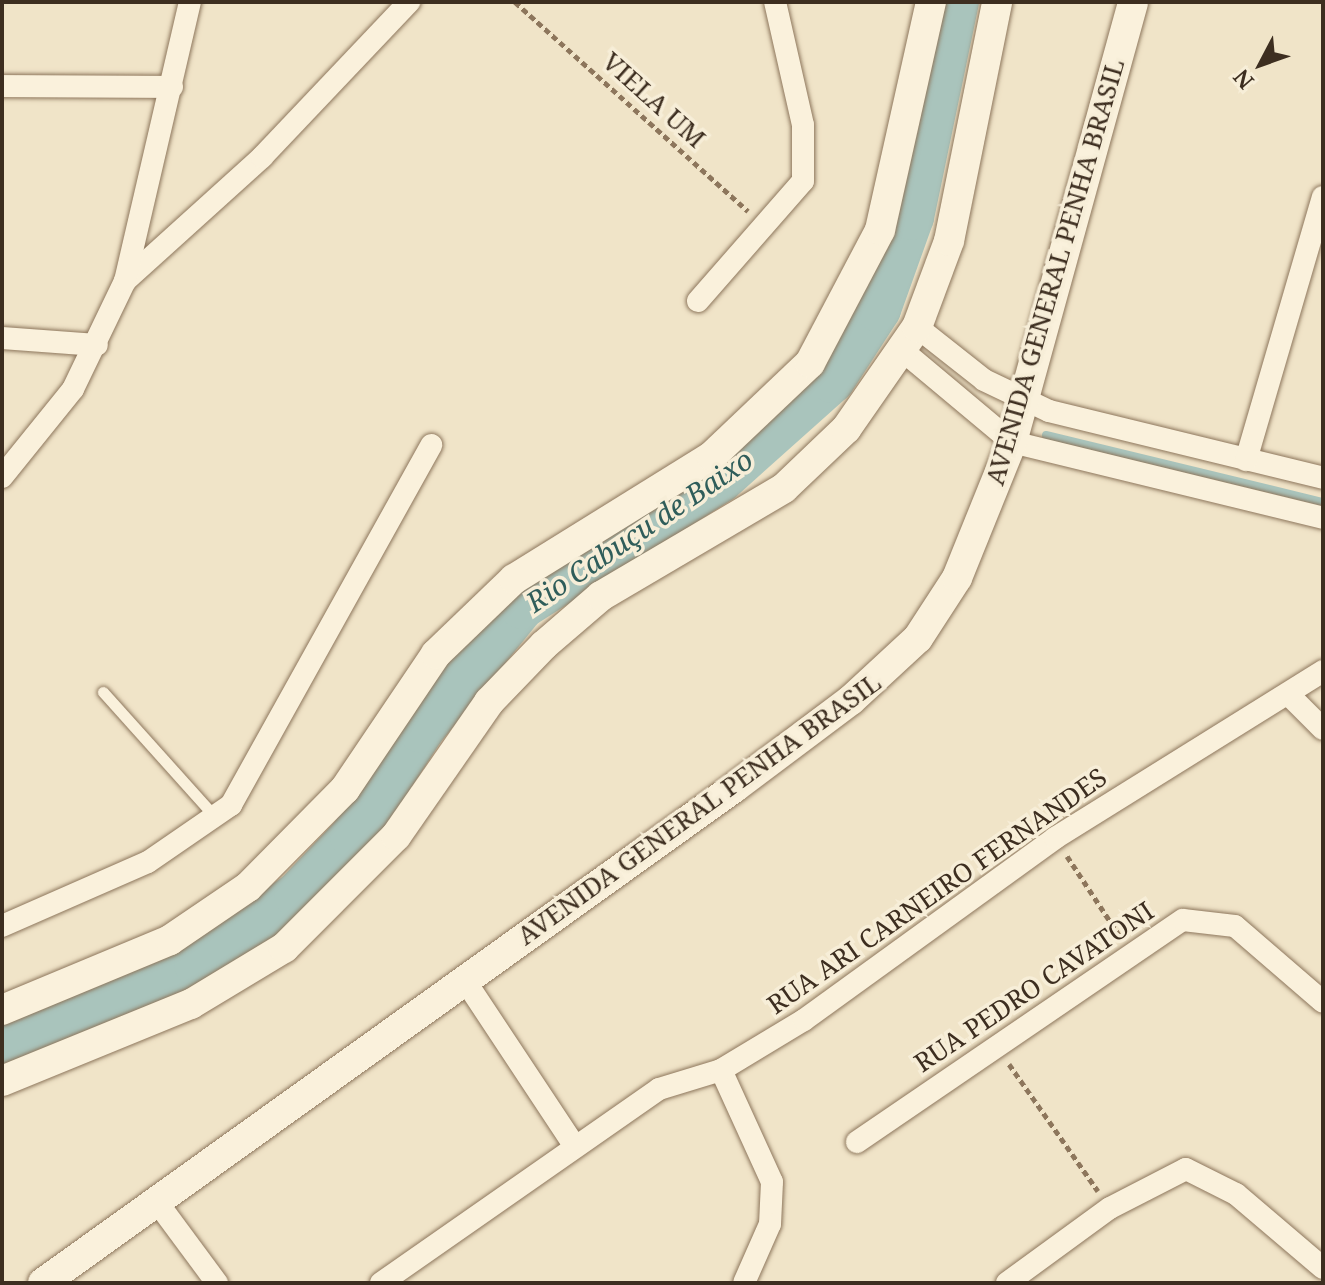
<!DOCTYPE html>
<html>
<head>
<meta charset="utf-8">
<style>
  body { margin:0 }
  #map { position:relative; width:1325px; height:1285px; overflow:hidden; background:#f0e4c8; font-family:"Noto Serif",serif }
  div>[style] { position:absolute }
  .stream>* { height:8px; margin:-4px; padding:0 4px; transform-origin:4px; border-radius:4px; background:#a9c4bc }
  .river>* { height:46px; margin:-23px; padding:0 23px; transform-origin:23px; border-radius:23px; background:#a9c4bc }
  .path>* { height:5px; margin-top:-2.5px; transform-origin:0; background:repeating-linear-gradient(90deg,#8d765c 0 6px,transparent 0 10px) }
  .roads { filter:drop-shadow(0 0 2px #8d765c) drop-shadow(0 0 2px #8d765c) }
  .lane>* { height:11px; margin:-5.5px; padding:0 5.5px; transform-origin:5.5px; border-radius:5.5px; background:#faf1dc }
  .street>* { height:22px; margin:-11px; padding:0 11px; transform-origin:11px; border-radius:11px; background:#faf1dc }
  .secondary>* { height:30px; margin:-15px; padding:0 15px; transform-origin:15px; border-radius:15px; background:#faf1dc }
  span { translate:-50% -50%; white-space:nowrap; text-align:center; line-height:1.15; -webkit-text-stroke:7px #f7eed8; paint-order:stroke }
  .street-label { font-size:26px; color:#3d2e20 }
  .water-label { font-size:28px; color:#2f5d5a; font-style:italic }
  .frame { position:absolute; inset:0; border:4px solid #3d2e20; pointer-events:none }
  .north { position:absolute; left:1221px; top:24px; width:80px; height:80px; -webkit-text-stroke:6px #f7eed8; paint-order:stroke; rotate:229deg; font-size:22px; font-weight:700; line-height:32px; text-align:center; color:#3d2e20 }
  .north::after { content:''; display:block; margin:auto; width:28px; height:36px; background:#3d2e20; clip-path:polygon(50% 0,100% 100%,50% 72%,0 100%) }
</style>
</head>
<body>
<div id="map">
  <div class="stream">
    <div style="left:1046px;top:435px;width:285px;rotate:13.6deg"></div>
  </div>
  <div class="river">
    <div style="left:2px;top:1047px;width:212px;rotate:-23.1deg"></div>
    <div style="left:197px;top:964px;width:121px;rotate:-34.6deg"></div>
    <div style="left:297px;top:895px;width:81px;rotate:-46.5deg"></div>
    <div style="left:353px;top:836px;width:126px;rotate:-57.3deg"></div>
    <div style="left:421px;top:730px;width:160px;rotate:-50.8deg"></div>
    <div style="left:522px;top:606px;width:235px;rotate:-32.5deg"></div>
    <div style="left:720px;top:480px;width:150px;rotate:-41.8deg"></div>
    <div style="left:832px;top:380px;width:85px;rotate:-57.1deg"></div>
    <div style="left:878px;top:309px;width:98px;rotate:-70.3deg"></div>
    <div style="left:911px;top:217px;width:220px;rotate:-78.2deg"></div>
  </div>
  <div class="path">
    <div style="left:515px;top:2px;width:313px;rotate:41.9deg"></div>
    <div style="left:1067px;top:856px;width:98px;rotate:56.6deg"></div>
    <div style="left:1009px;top:1064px;width:155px;rotate:55deg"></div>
  </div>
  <div class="roads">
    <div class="lane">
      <div style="left:103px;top:692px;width:168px;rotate:48.1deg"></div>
    </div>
    <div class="street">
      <div style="left:2px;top:86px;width:170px;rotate:0.3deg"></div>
      <div style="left:125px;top:281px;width:185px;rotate:-42.1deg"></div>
      <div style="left:262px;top:157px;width:214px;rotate:-46.5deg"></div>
      <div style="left:698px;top:301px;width:159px;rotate:-48.8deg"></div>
      <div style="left:803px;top:181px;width:56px;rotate:-90deg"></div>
      <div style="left:803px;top:125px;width:126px;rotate:-102.8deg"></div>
      <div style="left:917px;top:327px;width:85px;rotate:38.3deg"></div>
      <div style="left:984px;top:380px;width:72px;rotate:25.5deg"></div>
      <div style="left:1049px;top:411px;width:282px;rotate:13.7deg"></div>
      <div style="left:2px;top:338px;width:95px;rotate:4.2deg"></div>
      <div style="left:903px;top:351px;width:142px;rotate:39.9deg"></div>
      <div style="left:1012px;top:442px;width:320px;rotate:13.7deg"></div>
      <div style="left:1246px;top:460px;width:274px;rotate:-73.7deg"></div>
      <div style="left:2px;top:477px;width:113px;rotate:-51.1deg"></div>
      <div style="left:73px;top:389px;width:120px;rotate:-64.3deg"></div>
      <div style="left:125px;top:281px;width:286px;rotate:-76.9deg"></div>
      <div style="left:1288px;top:694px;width:49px;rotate:45deg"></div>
      <div style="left:2px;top:926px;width:159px;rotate:-23.7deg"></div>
      <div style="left:148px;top:862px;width:101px;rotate:-34.5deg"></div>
      <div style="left:231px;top:805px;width:412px;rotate:-60.9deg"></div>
      <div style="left:464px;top:979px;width:199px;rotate:56.5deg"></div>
      <div style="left:721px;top:1070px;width:123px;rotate:65.5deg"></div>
      <div style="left:772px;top:1182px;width:42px;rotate:92.7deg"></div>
      <div style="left:770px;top:1224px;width:64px;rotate:113.8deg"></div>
      <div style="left:857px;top:1142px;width:394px;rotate:-34.3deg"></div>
      <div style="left:1183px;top:920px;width:52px;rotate:6.6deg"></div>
      <div style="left:1235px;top:926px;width:116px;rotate:40.8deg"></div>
      <div style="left:157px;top:1202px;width:101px;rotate:53.5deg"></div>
      <div style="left:381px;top:1283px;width:339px;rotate:-34.9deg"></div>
      <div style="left:659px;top:1089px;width:65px;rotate:-17deg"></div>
      <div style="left:721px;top:1070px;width:97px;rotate:-31.1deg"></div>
      <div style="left:804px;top:1020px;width:310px;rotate:-35.9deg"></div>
      <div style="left:1055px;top:838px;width:316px;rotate:-31.9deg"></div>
      <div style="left:1007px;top:1283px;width:127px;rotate:-36.1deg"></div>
      <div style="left:1110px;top:1208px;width:85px;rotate:-27.2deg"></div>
      <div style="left:1186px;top:1169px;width:56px;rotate:26.6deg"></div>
      <div style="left:1236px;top:1194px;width:114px;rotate:40.4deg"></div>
    </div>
    <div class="secondary">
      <div style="left:2px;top:1010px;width:182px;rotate:-22.6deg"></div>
      <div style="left:170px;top:940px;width:94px;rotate:-34.2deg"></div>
      <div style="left:248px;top:887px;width:138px;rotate:-45.3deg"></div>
      <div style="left:345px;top:789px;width:163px;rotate:-56deg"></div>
      <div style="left:436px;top:654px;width:108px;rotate:-43.9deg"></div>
      <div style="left:514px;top:579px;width:233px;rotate:-31.8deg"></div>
      <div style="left:712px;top:456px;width:135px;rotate:-43.5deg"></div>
      <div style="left:810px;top:363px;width:150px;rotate:-62.2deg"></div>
      <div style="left:880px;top:230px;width:234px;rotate:-77.4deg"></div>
      <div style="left:2px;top:1081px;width:204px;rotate:-22.2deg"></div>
      <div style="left:191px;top:1004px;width:109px;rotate:-31.1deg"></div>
      <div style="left:284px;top:948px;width:158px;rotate:-45deg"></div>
      <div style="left:396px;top:836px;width:163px;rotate:-55.2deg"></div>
      <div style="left:489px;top:702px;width:79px;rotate:-46deg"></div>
      <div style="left:544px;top:645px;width:75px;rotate:-40.7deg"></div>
      <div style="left:601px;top:596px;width:212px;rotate:-30.5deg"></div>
      <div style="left:784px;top:488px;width:86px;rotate:-43.6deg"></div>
      <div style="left:846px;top:429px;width:124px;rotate:-55.2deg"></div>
      <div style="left:917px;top:327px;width:92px;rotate:-69.6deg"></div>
      <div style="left:949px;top:241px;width:244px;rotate:-78.6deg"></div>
      <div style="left:43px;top:1283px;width:851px;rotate:-35.63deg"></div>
      <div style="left:735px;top:787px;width:145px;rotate:-36.9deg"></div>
      <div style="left:851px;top:700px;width:91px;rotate:-42.8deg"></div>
      <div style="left:918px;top:638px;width:72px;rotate:-57deg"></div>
      <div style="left:957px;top:578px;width:147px;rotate:-68deg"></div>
      <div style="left:1012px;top:442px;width:456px;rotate:-74.6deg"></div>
    </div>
  </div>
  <div class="street-label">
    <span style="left:654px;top:100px;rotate:42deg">VIELA UM</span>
    <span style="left:1055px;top:272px;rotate:-74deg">AVENIDA GENERAL PENHA BRASIL</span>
    <span style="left:699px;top:809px;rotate:-36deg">AVENIDA GENERAL PENHA BRASIL</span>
    <span style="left:937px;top:891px;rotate:-35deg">RUA ARI CARNEIRO FERNANDES</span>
    <span style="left:1034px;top:987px;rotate:-34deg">RUA PEDRO CAVATONI</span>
  </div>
  <div class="water-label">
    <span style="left:639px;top:530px;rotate:-34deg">Rio Cabuçu de Baixo</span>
  </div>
  <div class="frame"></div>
  <div class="north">N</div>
</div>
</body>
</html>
